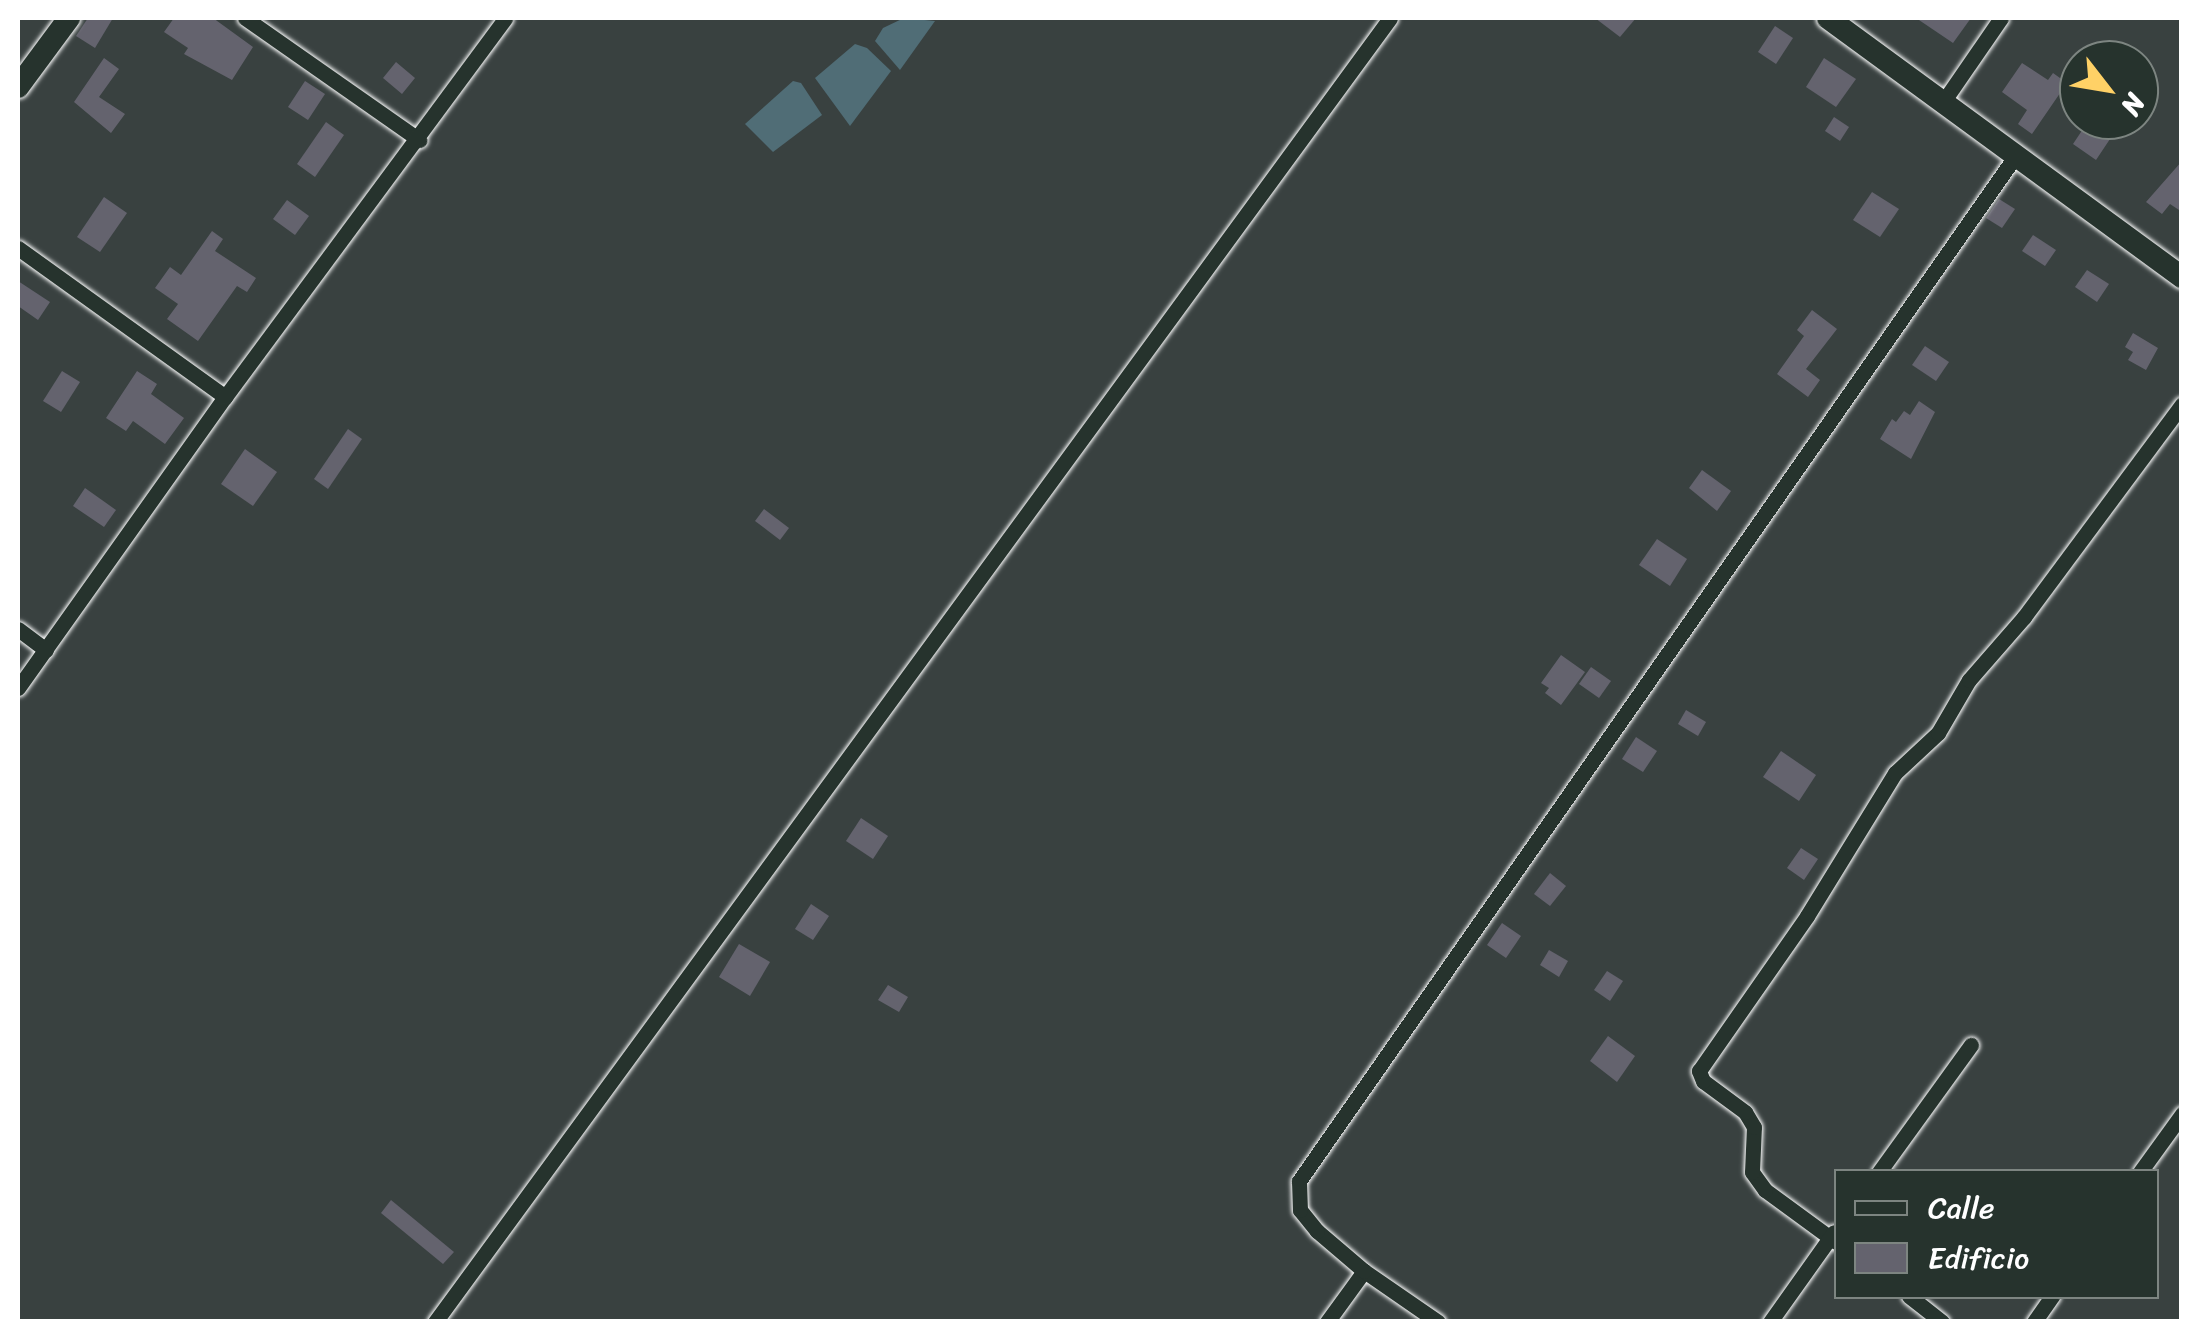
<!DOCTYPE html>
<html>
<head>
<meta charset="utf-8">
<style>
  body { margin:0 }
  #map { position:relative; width:2199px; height:1339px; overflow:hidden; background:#394140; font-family:Sriracha,sans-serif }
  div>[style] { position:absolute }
  .water>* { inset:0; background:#506d76 }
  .building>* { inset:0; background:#64636e }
  .roads { filter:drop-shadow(0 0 2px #fff) drop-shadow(0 0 2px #fff) }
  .street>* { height:15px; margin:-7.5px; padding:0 7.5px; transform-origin:7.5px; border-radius:7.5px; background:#26332d }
  .secondary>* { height:22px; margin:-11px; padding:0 11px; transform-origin:11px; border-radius:11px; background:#26332d }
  span { translate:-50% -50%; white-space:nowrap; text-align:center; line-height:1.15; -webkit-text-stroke:10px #26332d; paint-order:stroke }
  .frame { position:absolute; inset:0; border:20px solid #fff; pointer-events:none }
  .legend { position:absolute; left:1834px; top:1169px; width:325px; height:130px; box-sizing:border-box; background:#26332d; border:2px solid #7d8581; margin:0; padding:12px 18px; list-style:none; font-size:30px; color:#fff }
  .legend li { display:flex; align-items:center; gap:20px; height:50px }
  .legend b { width:50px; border:2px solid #7d8581 }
  .north { position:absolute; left:2059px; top:40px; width:100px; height:100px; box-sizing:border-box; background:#26332d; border:2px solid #7d8581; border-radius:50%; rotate:121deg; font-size:28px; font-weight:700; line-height:40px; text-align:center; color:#fff }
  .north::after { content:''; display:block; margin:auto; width:35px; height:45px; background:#ffd166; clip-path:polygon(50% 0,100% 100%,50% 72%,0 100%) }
</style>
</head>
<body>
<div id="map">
  <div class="water">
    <div style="clip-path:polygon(904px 18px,935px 21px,900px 70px,875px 41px,883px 28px)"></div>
    <div style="clip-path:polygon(855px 44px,867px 48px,891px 71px,850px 126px,815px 78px)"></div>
    <div style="clip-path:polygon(793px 81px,801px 83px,822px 115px,773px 152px,745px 124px)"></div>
  </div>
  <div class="building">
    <div style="clip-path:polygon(88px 18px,113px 18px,95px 48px,76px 36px)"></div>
    <div style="clip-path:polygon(174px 18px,213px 18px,253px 47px,232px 80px,184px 54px,188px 48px,164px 32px)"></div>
    <div style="clip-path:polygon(1595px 18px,1636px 18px,1620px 37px)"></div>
    <div style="clip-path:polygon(1916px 18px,1971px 18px,1953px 43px)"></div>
    <div style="clip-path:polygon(1775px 26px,1793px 38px,1776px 64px,1758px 52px)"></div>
    <div style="clip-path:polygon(104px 58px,119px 69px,99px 97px,125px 114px,111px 133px,74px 102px)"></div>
    <div style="clip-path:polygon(1824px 58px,1856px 79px,1836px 107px,1806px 87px)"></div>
    <div style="clip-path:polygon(396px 62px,415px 78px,402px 94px,383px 78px)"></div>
    <div style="clip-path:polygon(2022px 63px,2048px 80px,2053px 73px,2067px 83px,2032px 134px,2018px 124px,2027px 110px,2002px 92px)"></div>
    <div style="clip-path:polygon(305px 81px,325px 94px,308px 120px,288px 107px)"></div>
    <div style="clip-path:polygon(1834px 117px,1849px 127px,1840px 141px,1825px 131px)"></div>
    <div style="clip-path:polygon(2089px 120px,2107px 127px,2102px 134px,2110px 139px,2096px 160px,2073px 144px)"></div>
    <div style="clip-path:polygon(326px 122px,344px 135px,315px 177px,297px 164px)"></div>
    <div style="clip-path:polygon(2182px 161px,2182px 212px,2170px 204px,2162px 214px,2146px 202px)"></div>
    <div style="clip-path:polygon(1872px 192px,1899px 209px,1880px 237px,1853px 220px)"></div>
    <div style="clip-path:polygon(104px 197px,127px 213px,100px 252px,77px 237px)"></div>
    <div style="clip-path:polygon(1999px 199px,2015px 209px,2002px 228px,1986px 218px)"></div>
    <div style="clip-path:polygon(287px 200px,309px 216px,295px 235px,273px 219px)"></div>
    <div style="clip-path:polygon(212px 231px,223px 239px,215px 251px,256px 278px,247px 292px,237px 286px,198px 341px,167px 319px,178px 304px,155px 288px,170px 267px,181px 275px)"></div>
    <div style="clip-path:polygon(2033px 235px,2056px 250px,2045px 266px,2022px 251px)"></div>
    <div style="clip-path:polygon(2087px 270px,2109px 284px,2097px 302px,2075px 287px)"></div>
    <div style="clip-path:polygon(18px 281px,50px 302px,38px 320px,18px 306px)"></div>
    <div style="clip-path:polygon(1812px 310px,1837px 329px,1806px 369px,1820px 380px,1808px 397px,1777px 374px,1804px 336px,1797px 330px)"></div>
    <div style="clip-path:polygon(2133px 333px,2158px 348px,2146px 370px,2128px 360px,2133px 352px,2125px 347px)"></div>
    <div style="clip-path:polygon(1925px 346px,1949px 362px,1936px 381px,1912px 365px)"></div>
    <div style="clip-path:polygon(62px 371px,80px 382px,61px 412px,43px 401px)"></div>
    <div style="clip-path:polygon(137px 371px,157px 384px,151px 394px,184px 418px,165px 444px,133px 421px,126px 431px,106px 418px)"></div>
    <div style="clip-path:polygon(1919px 401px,1935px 412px,1911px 459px,1880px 439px,1892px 419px,1896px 422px,1904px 411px,1910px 415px)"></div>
    <div style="clip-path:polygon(348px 429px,362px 439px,328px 489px,314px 479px)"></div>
    <div style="clip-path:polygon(245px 449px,277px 472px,253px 506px,221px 484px)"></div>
    <div style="clip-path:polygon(1702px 470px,1731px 491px,1717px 511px,1689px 488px)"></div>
    <div style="clip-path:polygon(85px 488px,116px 510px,104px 527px,73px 506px)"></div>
    <div style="clip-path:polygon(764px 509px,789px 528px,780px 540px,755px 521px)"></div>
    <div style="clip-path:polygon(1657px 539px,1687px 559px,1670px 586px,1639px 565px)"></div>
    <div style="clip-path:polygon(1561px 655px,1585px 672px,1561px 705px,1545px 693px,1549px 688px,1541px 683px)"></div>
    <div style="clip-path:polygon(1591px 667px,1611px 681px,1599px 698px,1579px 684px)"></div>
    <div style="clip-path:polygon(1686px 710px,1706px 722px,1698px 736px,1678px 724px)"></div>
    <div style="clip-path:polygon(1636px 737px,1657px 751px,1643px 772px,1622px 759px)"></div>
    <div style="clip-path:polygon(1781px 751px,1816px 775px,1799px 801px,1763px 777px)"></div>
    <div style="clip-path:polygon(861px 818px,888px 836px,873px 859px,846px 841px)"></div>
    <div style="clip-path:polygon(1801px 848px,1818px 859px,1804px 880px,1787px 868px)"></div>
    <div style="clip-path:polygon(1550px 873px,1566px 886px,1550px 906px,1534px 894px)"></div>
    <div style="clip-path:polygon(811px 904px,829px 916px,813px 940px,795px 929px)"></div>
    <div style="clip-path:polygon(1502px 923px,1521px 936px,1506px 958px,1487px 945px)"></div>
    <div style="clip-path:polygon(739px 944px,770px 962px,750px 996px,719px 977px)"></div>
    <div style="clip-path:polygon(1549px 950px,1568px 961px,1559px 977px,1540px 965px)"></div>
    <div style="clip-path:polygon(1607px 971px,1623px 981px,1610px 1001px,1594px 990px)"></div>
    <div style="clip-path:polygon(888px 985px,908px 997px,899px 1012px,878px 1000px)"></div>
    <div style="clip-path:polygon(1608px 1036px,1635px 1056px,1617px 1082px,1590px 1061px)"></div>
    <div style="clip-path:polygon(391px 1200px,454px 1252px,443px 1264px,381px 1213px)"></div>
  </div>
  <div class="roads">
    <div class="street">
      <div style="left:245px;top:18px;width:213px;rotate:35deg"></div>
      <div style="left:1943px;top:102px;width:102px;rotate:-55.4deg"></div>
      <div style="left:18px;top:248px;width:255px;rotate:35.7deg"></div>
      <div style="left:18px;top:629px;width:35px;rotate:37deg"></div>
      <div style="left:18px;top:688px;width:357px;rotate:-54.6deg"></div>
      <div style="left:225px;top:397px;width:471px;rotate:-53.5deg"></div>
      <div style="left:1879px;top:1172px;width:157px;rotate:-54.1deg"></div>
      <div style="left:2140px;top:1172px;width:72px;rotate:-54.1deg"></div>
      <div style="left:1836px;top:1242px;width:88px;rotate:-143.8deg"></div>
      <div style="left:1765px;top:1190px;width:22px;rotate:-126deg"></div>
      <div style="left:1752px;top:1172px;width:45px;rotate:-87.5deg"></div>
      <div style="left:1754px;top:1127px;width:17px;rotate:-121deg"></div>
      <div style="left:1745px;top:1112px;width:52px;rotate:-143.6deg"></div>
      <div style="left:1703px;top:1081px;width:11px;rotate:-112deg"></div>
      <div style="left:1699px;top:1071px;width:189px;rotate:-55.1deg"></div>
      <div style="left:1807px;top:916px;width:168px;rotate:-58.4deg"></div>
      <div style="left:1895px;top:773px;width:59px;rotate:-42.9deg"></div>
      <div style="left:1938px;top:733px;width:61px;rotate:-59.7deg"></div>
      <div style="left:1969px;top:680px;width:84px;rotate:-48.9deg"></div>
      <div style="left:2024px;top:617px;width:265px;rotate:-53.4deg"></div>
      <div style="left:1909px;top:1296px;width:42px;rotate:38.2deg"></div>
      <div style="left:435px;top:1322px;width:1616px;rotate:-53.78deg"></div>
      <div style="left:1327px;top:1322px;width:63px;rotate:-54deg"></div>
      <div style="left:1438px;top:1322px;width:90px;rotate:-145.4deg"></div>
      <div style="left:1364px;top:1271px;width:62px;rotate:-139.6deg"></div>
      <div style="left:1317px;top:1231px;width:27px;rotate:-129deg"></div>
      <div style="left:1300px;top:1210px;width:29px;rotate:-92deg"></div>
      <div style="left:1299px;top:1181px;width:1252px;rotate:-55.05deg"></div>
      <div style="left:1770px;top:1322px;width:110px;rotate:-54.6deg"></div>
      <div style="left:2034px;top:1322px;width:32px;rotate:-55deg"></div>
    </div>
    <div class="secondary">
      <div style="left:1828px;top:18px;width:439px;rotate:36.2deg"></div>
      <div style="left:18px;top:87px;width:86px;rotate:-53.5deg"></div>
    </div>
  </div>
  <div class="frame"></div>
  <ul class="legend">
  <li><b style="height:12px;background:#26332d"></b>Calle</li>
  <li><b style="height:28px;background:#64636e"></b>Edificio</li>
  </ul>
  <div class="north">N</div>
</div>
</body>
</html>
